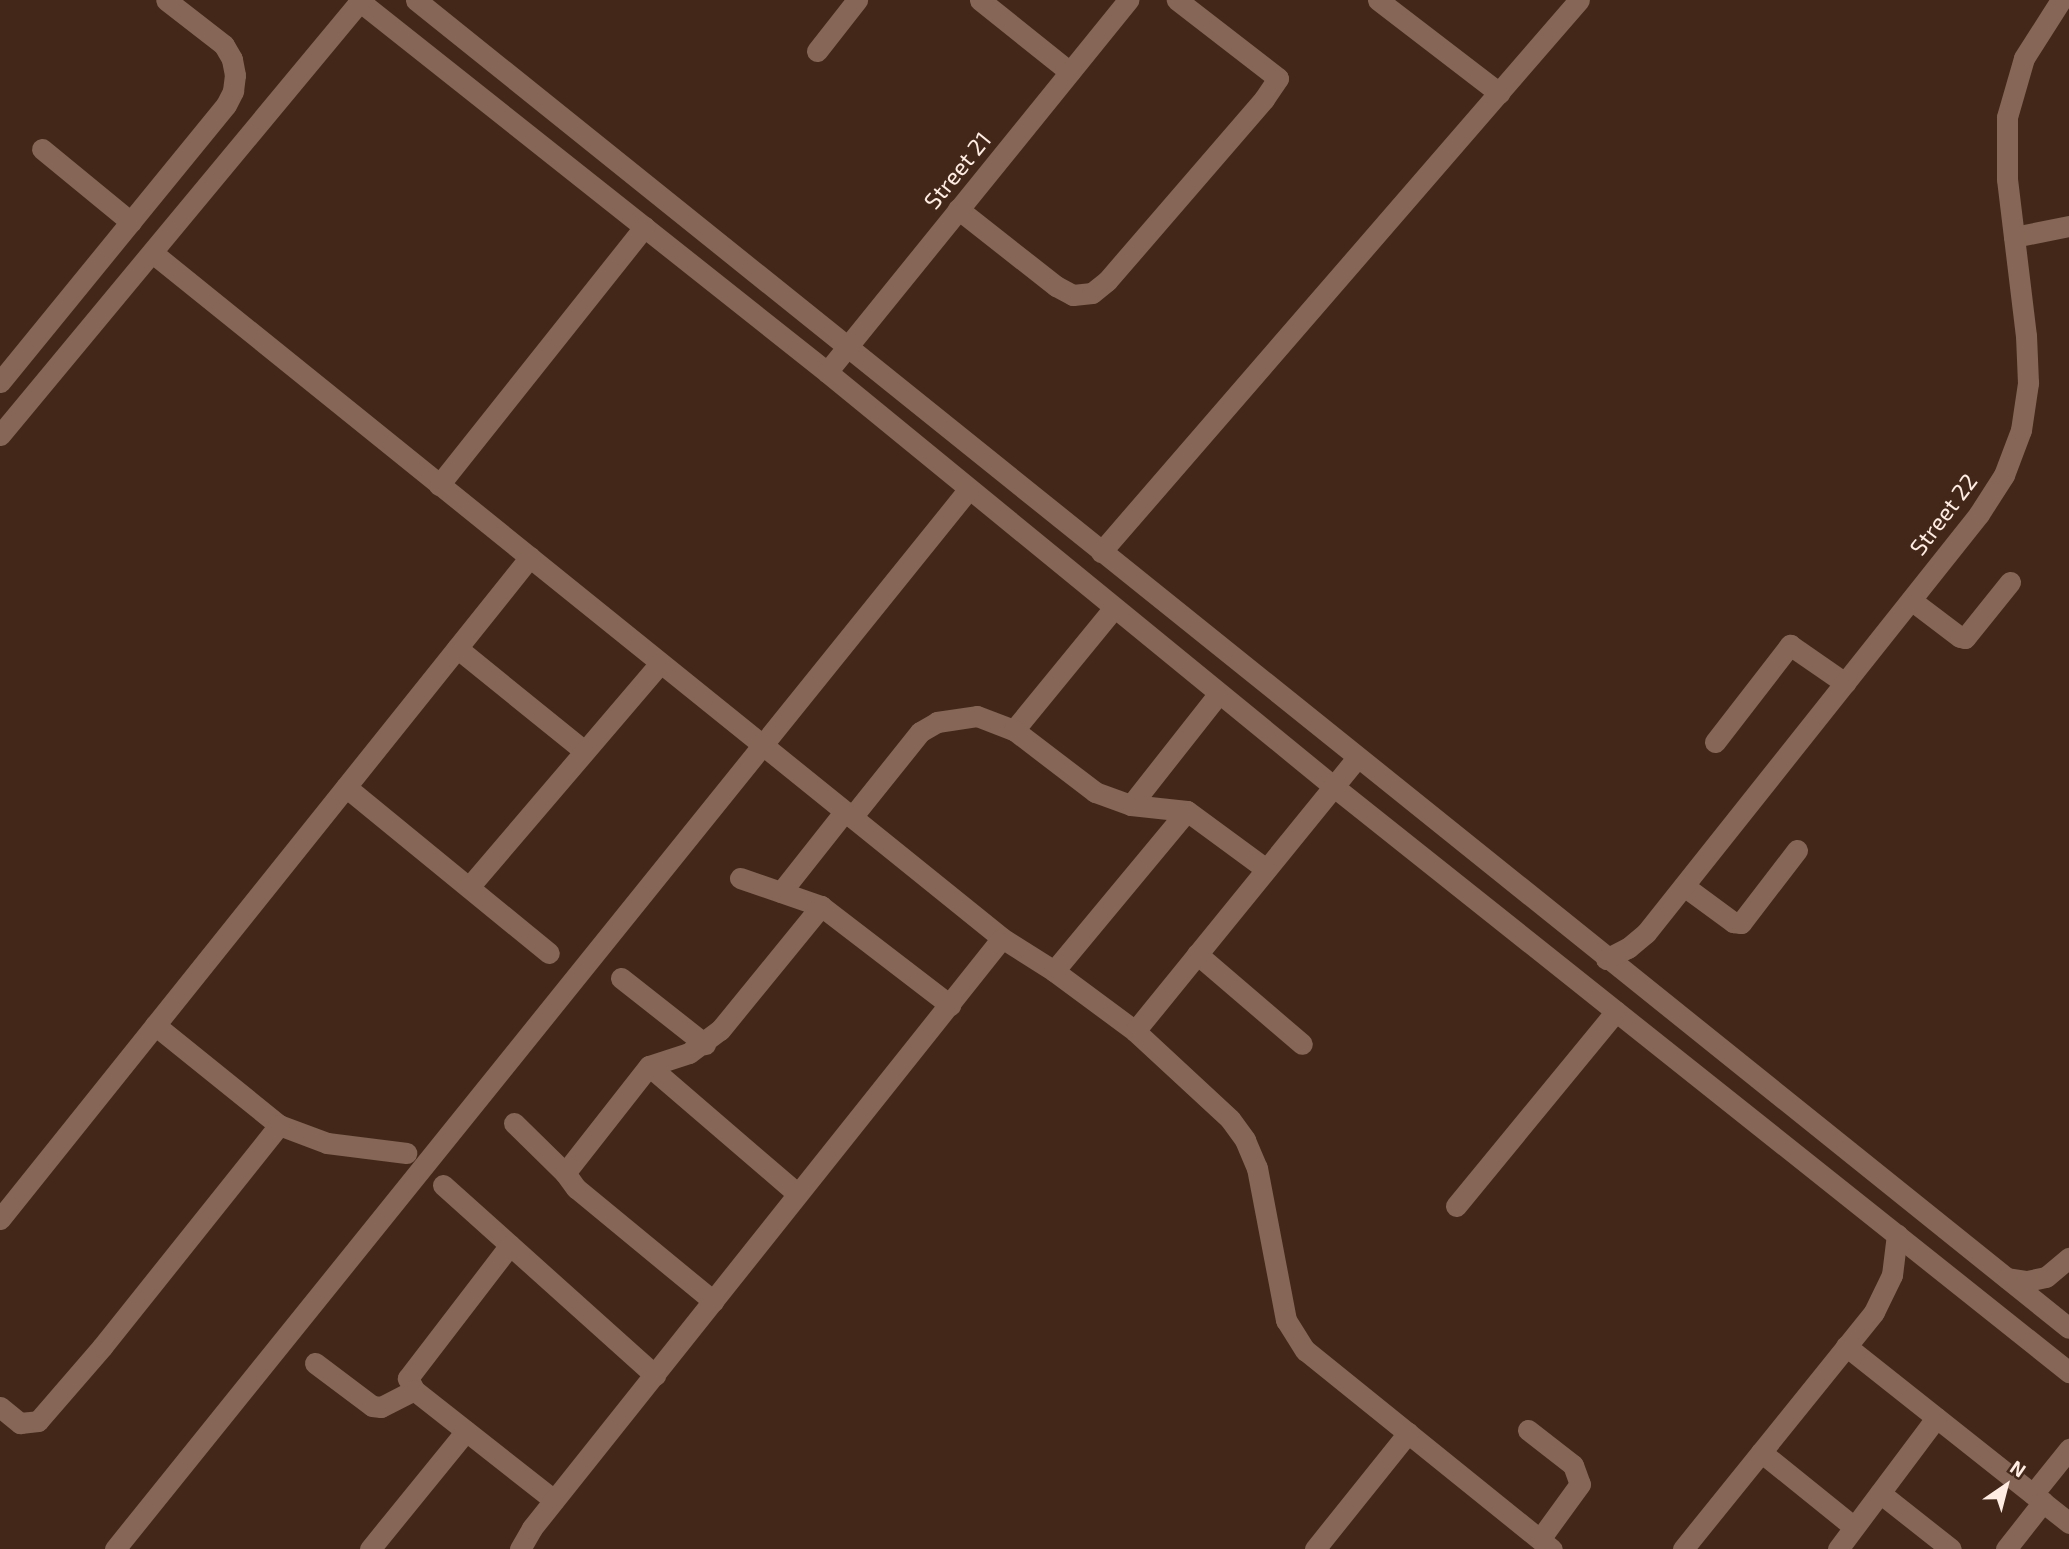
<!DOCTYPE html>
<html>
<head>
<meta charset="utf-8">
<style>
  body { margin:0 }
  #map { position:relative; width:2069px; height:1549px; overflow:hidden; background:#43281a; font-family:"Exo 2",sans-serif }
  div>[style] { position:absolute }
  .minor>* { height:21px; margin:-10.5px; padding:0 10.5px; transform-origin:10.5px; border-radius:10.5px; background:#866757 }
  span { translate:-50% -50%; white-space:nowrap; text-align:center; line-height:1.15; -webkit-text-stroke:7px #43281a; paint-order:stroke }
  .street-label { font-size:23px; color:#ffece3 }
  .north { position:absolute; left:1971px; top:1451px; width:70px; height:70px; -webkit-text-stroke:5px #43281a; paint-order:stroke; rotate:35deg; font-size:19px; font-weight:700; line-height:28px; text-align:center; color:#ffece3 }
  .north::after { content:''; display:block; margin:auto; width:24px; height:32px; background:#ffece3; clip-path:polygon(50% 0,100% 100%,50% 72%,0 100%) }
</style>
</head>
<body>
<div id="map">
  <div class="minor">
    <div style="left:358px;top:0;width:599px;rotate:38.42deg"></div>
    <div style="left:827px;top:372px;width:654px;rotate:39.29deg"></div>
    <div style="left:1333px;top:786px;width:941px;rotate:38.53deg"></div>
    <div style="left:416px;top:0;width:2120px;rotate:38.78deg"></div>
    <div style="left:980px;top:0;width:115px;rotate:38.7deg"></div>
    <div style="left:1378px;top:0;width:153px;rotate:37.5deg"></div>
    <div style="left:817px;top:51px;width:65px;rotate:-51.9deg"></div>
    <div style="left:42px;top:149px;width:115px;rotate:39.4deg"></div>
    <div style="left:958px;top:209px;width:125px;rotate:38.2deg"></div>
    <div style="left:1056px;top:286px;width:19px;rotate:28deg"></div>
    <div style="left:1073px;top:295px;width:19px;rotate:-6deg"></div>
    <div style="left:1092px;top:293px;width:19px;rotate:-39deg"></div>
    <div style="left:1107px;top:281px;width:240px;rotate:-49.2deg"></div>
    <div style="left:1264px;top:99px;width:25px;rotate:-56deg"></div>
    <div style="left:1278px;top:78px;width:128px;rotate:-142.3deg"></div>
    <div style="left:2014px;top:237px;width:56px;rotate:-11.3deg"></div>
    <div style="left:154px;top:254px;width:1089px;rotate:38.89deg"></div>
    <div style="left:1002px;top:938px;width:62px;rotate:32.4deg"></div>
    <div style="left:1054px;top:971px;width:101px;rotate:36.5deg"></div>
    <div style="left:1135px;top:1031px;width:129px;rotate:42.8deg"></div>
    <div style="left:1230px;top:1119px;width:26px;rotate:54deg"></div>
    <div style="left:1245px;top:1140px;width:30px;rotate:67deg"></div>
    <div style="left:1257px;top:1168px;width:155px;rotate:79.2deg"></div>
    <div style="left:1286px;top:1320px;width:36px;rotate:58deg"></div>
    <div style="left:1305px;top:1350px;width:317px;rotate:38.9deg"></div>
    <div style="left:827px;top:372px;width:479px;rotate:-51deg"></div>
    <div style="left:0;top:382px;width:357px;rotate:-50.8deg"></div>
    <div style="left:226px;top:105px;width:16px;rotate:-63deg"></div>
    <div style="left:233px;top:91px;width:16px;rotate:-83deg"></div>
    <div style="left:235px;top:75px;width:16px;rotate:-101deg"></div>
    <div style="left:232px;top:59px;width:16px;rotate:-120deg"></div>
    <div style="left:224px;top:45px;width:73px;rotate:-142.2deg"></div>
    <div style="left:0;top:435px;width:565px;rotate:-50.31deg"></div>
    <div style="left:439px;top:485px;width:330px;rotate:-51.5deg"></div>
    <div style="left:1101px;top:552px;width:730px;rotate:-49.11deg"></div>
    <div style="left:1911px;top:600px;width:61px;rotate:37.1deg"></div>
    <div style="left:1960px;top:637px;width:5px;rotate:11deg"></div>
    <div style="left:1965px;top:638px;width:72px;rotate:-51.2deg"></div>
    <div style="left:457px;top:648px;width:164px;rotate:39deg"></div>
    <div style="left:1014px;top:730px;width:158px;rotate:-50.7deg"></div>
    <div style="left:1715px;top:742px;width:123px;rotate:-52.3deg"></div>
    <div style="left:1790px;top:645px;width:67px;rotate:34.6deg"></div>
    <div style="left:346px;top:787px;width:262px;rotate:39.3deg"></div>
    <div style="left:1131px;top:805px;width:142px;rotate:-51.8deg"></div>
    <div style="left:852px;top:817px;width:109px;rotate:-51.3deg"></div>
    <div style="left:920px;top:732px;width:20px;rotate:-30deg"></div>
    <div style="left:937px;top:722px;width:40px;rotate:-8.5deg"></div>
    <div style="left:977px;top:716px;width:40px;rotate:21deg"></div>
    <div style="left:1014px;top:730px;width:102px;rotate:37.4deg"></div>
    <div style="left:1095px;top:792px;width:38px;rotate:20deg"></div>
    <div style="left:1131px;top:805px;width:56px;rotate:6.1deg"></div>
    <div style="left:1187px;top:811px;width:98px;rotate:36.3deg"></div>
    <div style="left:740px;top:878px;width:86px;rotate:19.1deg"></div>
    <div style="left:821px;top:906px;width:163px;rotate:37.5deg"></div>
    <div style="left:1684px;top:886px;width:61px;rotate:36.3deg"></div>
    <div style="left:1733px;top:922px;width:8px;rotate:7deg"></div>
    <div style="left:1741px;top:923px;width:92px;rotate:-52.5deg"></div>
    <div style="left:469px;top:887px;width:294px;rotate:-49.5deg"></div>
    <div style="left:781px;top:892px;width:103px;rotate:-51.7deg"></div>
    <div style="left:1197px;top:954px;width:138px;rotate:40.6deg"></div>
    <div style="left:1606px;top:959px;width:25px;rotate:-27deg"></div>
    <div style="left:1628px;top:948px;width:23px;rotate:-40deg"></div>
    <div style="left:1646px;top:933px;width:535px;rotate:-51.52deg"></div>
    <div style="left:1979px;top:514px;width:46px;rotate:-57.3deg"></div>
    <div style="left:2004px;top:475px;width:48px;rotate:-69.3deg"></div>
    <div style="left:2021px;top:430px;width:48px;rotate:-81.5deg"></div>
    <div style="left:2028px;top:383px;width:47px;rotate:-92.4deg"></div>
    <div style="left:2026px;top:336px;width:158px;rotate:-96.9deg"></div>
    <div style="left:2007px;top:179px;width:62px;rotate:-90deg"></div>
    <div style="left:2007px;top:117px;width:61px;rotate:-73.9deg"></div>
    <div style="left:2024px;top:58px;width:69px;rotate:-57.5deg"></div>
    <div style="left:1054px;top:971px;width:208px;rotate:-50.3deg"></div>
    <div style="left:621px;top:978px;width:107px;rotate:38.2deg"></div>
    <div style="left:155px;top:1025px;width:159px;rotate:38.9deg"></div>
    <div style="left:279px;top:1125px;width:51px;rotate:20.6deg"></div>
    <div style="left:327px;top:1143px;width:80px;rotate:7.2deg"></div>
    <div style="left:1135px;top:1031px;width:352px;rotate:-50.9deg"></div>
    <div style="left:649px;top:1066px;width:196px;rotate:40.7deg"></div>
    <div style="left:514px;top:1123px;width:71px;rotate:44.4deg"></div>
    <div style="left:565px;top:1173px;width:19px;rotate:54deg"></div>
    <div style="left:576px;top:1188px;width:178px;rotate:39.5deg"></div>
    <div style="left:565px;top:1173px;width:136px;rotate:-51.9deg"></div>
    <div style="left:649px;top:1066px;width:42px;rotate:-18deg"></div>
    <div style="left:689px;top:1053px;width:39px;rotate:-37deg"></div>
    <div style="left:720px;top:1030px;width:160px;rotate:-50.8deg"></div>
    <div style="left:443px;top:1185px;width:285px;rotate:41.9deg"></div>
    <div style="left:1456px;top:1206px;width:252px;rotate:-50.6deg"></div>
    <div style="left:0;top:1219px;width:848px;rotate:-51.32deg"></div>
    <div style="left:510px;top:1245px;width:168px;rotate:127.5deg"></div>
    <div style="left:408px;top:1378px;width:13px;rotate:63deg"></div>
    <div style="left:414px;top:1390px;width:178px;rotate:38.2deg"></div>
    <div style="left:2007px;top:1278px;width:20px;rotate:9deg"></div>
    <div style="left:2027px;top:1281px;width:19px;rotate:-12deg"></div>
    <div style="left:2046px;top:1277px;width:30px;rotate:-40deg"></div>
    <div style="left:1846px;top:1346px;width:285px;rotate:38.4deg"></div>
    <div style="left:315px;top:1363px;width:71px;rotate:37deg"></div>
    <div style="left:372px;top:1406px;width:9px;rotate:6deg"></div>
    <div style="left:381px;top:1407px;width:37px;rotate:-27deg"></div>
    <div style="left:0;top:1407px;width:26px;rotate:39deg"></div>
    <div style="left:20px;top:1423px;width:18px;rotate:-6deg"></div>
    <div style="left:38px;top:1421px;width:98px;rotate:-49.1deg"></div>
    <div style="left:102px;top:1347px;width:284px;rotate:-51.4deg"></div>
    <div style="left:1528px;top:1430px;width:57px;rotate:37.9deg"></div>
    <div style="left:1573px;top:1465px;width:20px;rotate:70deg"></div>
    <div style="left:1580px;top:1484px;width:68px;rotate:126deg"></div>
    <div style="left:1761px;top:1452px;width:119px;rotate:38.9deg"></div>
    <div style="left:1880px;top:1493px;width:90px;rotate:38.3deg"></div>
    <div style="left:2033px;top:1494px;width:58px;rotate:-51.3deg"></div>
    <div style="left:115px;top:1549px;width:1360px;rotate:-51.15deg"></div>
    <div style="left:370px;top:1549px;width:152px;rotate:-50.9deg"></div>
    <div style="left:520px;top:1549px;width:24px;rotate:-60deg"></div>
    <div style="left:532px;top:1528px;width:754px;rotate:-51.46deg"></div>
    <div style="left:1315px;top:1549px;width:149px;rotate:-51.3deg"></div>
    <div style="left:1683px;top:1549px;width:304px;rotate:-51.1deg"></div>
    <div style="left:1874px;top:1312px;width:41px;rotate:-64.1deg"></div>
    <div style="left:1892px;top:1275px;width:41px;rotate:-83deg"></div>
    <div style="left:1838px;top:1549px;width:164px;rotate:-53.2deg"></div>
    <div style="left:2006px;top:1549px;width:60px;rotate:-51.8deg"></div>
  </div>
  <div class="street-label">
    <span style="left:957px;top:170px;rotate:-51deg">Street 21</span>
    <span style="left:1943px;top:514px;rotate:-53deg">Street 22</span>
  </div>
  <div class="north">N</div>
</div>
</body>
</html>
